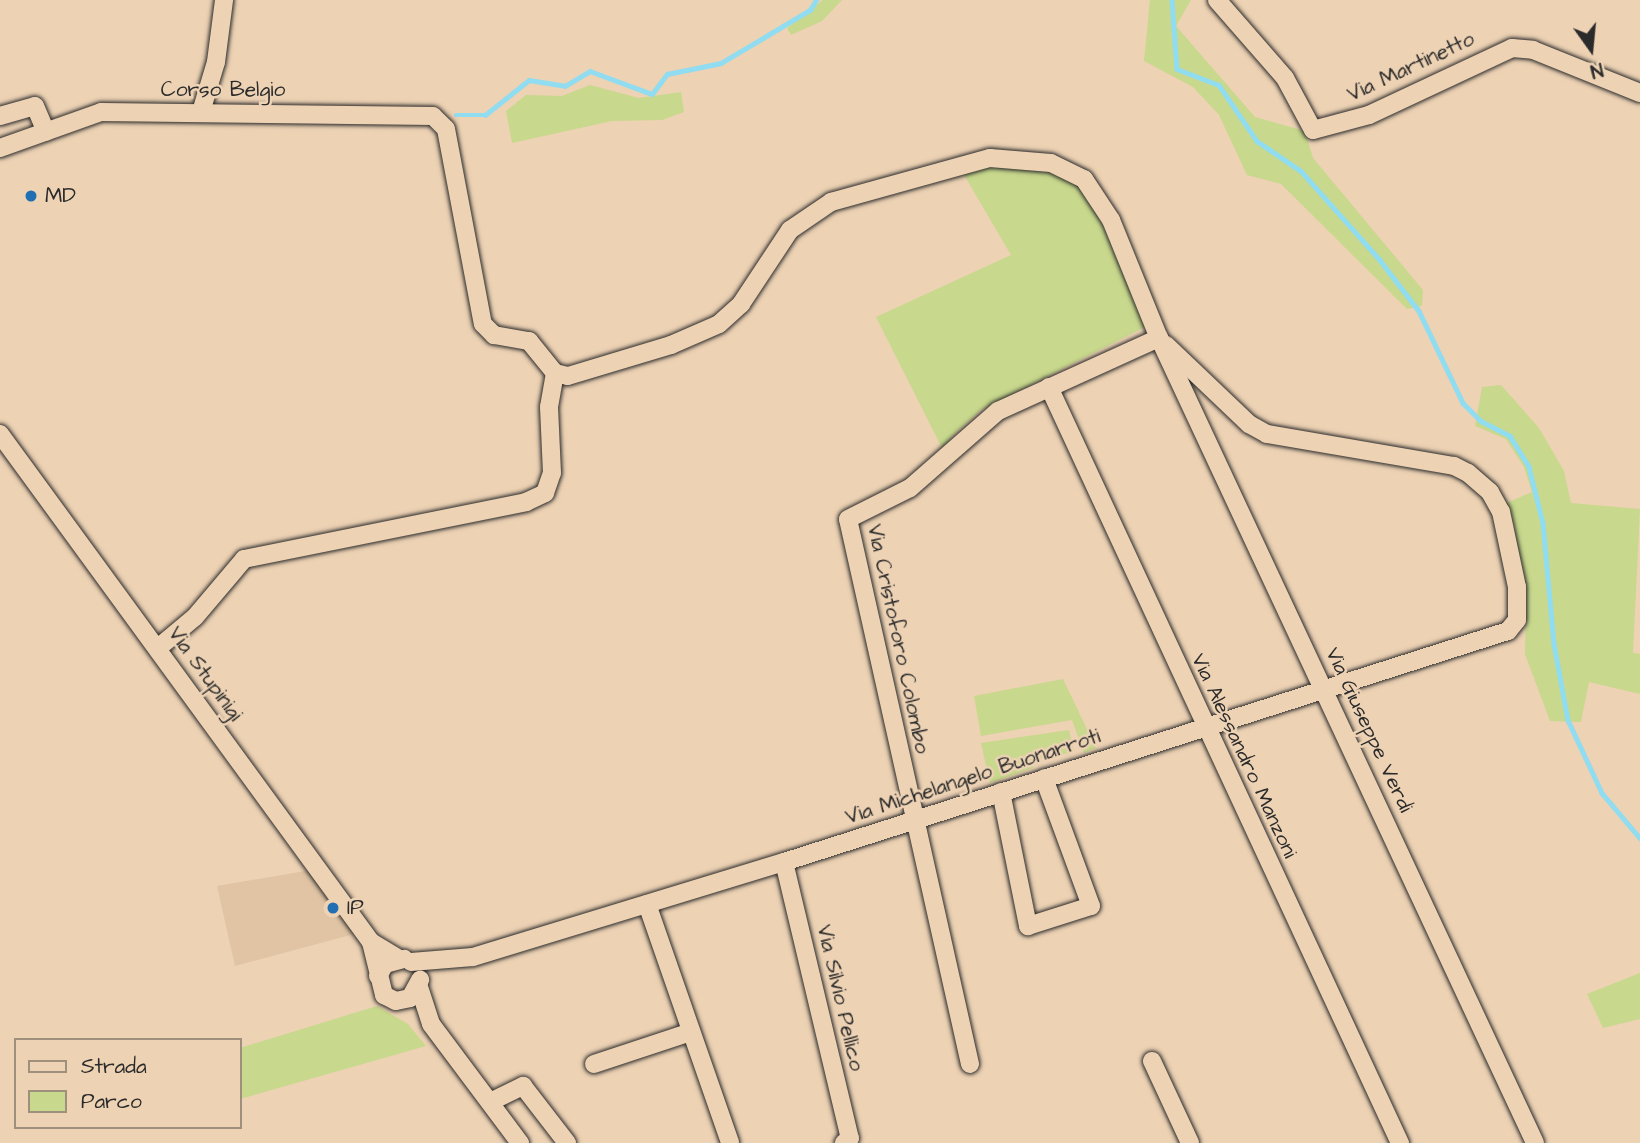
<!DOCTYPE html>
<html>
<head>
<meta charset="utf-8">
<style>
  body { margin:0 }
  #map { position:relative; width:1640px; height:1143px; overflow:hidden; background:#edd2b4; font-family:"Architects Daughter",sans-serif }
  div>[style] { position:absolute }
  .built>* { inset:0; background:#e0c4a4 }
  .green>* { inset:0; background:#c8d88c }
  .stream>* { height:4.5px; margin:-2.25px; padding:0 2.25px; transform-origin:2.25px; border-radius:2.25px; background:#90dcf0 }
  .roads { filter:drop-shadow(0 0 2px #2b2b2b) drop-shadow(0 0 2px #2b2b2b) }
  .minor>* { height:18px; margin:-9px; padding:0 9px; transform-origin:9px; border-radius:9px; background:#edd2b4 }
  .dots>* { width:19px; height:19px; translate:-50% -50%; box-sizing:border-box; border:4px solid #edd2b4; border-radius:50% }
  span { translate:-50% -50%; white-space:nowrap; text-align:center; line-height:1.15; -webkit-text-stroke:5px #edd2b4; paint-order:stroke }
  .street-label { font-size:21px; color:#2b2b2b }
  .poi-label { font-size:21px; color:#2b2b2b }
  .left { translate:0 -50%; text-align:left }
  .legend { position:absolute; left:14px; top:1038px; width:228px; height:91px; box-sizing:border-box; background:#edd2b4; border:2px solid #9f8f7d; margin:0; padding:9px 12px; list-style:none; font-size:21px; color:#2b2b2b }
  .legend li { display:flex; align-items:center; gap:14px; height:35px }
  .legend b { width:35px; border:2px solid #9f8f7d }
  .north { position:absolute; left:1556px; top:14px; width:70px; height:70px; -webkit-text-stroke:5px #edd2b4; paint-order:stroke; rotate:165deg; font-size:19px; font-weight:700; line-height:28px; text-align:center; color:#2b2b2b }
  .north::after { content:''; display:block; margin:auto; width:24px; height:32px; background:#2b2b2b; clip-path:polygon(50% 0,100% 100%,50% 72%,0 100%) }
</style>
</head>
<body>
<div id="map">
  <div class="built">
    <div style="clip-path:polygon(311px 870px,354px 934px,235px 966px,217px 886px)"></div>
  </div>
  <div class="green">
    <div style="clip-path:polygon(823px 0,842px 0,822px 21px,791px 35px,787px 28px)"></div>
    <div style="clip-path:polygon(1150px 0,1191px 0,1176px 26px,1255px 117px,1305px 131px,1313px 158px,1423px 290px,1422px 306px,1407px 309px,1281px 184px,1247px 175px,1219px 115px,1193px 87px,1144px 61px)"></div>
    <div style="clip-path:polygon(590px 85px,639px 98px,681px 92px,684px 112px,662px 120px,612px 121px,512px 143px,506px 111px,526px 95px,562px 96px)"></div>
    <div style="clip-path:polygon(993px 164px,1039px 165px,1077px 180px,1098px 208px,1147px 326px,981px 410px,950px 438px,945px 454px,876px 317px,1011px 255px,960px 168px)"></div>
    <div style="clip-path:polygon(1501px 385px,1539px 428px,1564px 471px,1571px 503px,1640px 509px,1633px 653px,1640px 654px,1640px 694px,1589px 682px,1581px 722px,1550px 721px,1525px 654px,1526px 603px,1513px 520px,1504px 504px,1532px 492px,1524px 467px,1506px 439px,1475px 426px,1482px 387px)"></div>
    <div style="clip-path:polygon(1063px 679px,1096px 748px,1084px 753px,1072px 720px,981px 736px,974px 696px)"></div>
    <div style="clip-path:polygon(1069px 730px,1074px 752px,1033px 760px,1033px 768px,990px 783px,981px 743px)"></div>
    <div style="clip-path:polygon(1640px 973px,1640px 1019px,1603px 1028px,1587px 994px)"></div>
    <div style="clip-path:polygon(377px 1006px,408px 1024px,426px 1046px,240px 1099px,240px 1048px)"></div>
  </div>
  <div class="stream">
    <div style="left:1172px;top:0;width:69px;rotate:85.9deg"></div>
    <div style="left:1177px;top:69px;width:45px;rotate:20.9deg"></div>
    <div style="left:1219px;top:85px;width:68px;rotate:55.8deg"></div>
    <div style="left:1257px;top:141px;width:53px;rotate:34.3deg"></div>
    <div style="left:1301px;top:171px;width:119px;rotate:48.4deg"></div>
    <div style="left:1380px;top:260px;width:64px;rotate:52.6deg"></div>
    <div style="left:1419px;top:311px;width:102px;rotate:64.4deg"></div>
    <div style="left:1463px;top:403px;width:25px;rotate:45deg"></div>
    <div style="left:1481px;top:421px;width:33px;rotate:27deg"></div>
    <div style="left:1510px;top:436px;width:36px;rotate:58deg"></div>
    <div style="left:1529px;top:467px;width:58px;rotate:76deg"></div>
    <div style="left:1543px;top:523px;width:121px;rotate:84.8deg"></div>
    <div style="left:1554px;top:644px;width:77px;rotate:79.6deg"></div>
    <div style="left:1568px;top:720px;width:81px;rotate:65deg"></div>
    <div style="left:1602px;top:793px;width:59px;rotate:49.8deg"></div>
    <div style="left:456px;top:115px;width:29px"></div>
    <div style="left:485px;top:115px;width:56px;rotate:-38.5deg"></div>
    <div style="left:529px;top:80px;width:36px;rotate:9deg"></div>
    <div style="left:565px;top:86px;width:29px;rotate:-31deg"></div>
    <div style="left:590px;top:71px;width:66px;rotate:20.4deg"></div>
    <div style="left:652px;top:94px;width:25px;rotate:-53deg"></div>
    <div style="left:667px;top:74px;width:55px;rotate:-11.5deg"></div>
    <div style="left:721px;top:63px;width:104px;rotate:-30.8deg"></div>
    <div style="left:810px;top:10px;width:12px;rotate:-59deg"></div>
  </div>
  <div class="roads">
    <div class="minor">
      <div style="left:1217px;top:0;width:103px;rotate:48.9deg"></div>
      <div style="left:1285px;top:78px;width:59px;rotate:61.7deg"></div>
      <div style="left:1313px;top:130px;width:58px;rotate:-15deg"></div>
      <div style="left:1369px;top:115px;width:158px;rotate:-25.1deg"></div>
      <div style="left:1512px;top:48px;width:21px;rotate:5deg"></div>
      <div style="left:1533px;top:50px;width:115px;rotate:21.9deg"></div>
      <div style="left:201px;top:112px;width:52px;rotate:-73.3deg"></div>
      <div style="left:216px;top:62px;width:63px;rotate:-82.6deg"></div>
      <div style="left:0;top:116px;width:36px;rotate:-16deg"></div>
      <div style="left:35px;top:106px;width:28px;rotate:67deg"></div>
      <div style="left:0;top:148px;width:107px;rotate:-19.6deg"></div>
      <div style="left:101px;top:112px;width:332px;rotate:0.7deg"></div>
      <div style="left:433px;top:116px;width:18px;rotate:45deg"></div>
      <div style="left:446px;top:129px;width:198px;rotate:79.3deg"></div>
      <div style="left:483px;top:324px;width:16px;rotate:45deg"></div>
      <div style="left:494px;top:335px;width:36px;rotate:10deg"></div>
      <div style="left:529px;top:341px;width:41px;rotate:50.9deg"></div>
      <div style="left:555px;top:373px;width:13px;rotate:13deg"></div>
      <div style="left:568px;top:376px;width:108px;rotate:-16.8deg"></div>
      <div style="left:671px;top:345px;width:52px;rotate:-23.6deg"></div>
      <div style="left:719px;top:324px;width:30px;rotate:-42deg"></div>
      <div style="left:741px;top:304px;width:89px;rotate:-56.5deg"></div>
      <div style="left:790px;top:230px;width:50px;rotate:-34.3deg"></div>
      <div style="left:831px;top:202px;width:165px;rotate:-15.5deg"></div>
      <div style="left:990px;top:158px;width:61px;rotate:4.7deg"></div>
      <div style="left:1051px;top:163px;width:37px;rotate:26deg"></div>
      <div style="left:1084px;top:179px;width:49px;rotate:56.6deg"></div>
      <div style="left:1111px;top:220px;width:127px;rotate:67.9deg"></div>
      <div style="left:1159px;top:338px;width:888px;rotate:64.96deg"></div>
      <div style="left:1049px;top:387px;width:834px;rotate:65.1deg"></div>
      <div style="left:0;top:434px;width:629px;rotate:53.86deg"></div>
      <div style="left:371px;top:942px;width:31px;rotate:31deg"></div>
      <div style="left:158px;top:648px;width:48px;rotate:-40deg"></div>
      <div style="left:195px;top:617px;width:76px;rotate:-49.8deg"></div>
      <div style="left:244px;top:559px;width:288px;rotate:-11.4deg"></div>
      <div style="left:526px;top:502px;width:21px;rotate:-25deg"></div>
      <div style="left:545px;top:493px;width:21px;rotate:-71deg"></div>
      <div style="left:552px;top:473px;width:66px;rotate:-92.6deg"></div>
      <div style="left:549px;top:407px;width:35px;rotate:-80deg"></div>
      <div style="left:1001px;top:792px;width:137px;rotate:78.6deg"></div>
      <div style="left:1028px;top:926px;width:66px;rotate:-17.6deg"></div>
      <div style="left:1091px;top:906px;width:136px;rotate:-110.2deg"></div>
      <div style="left:784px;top:862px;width:284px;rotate:76.6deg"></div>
      <div style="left:850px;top:1138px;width:8px;rotate:140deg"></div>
      <div style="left:647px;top:904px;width:253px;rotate:70.8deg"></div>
      <div style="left:371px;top:942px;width:55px;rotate:76.2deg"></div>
      <div style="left:384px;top:995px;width:13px;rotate:27deg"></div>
      <div style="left:396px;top:1001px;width:14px;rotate:-12deg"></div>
      <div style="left:410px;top:998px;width:21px;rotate:-61deg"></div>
      <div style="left:411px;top:962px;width:62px;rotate:-4.6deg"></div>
      <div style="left:473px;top:957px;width:325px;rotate:-17deg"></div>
      <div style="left:784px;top:862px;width:760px;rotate:-17.7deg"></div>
      <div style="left:1508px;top:631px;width:14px;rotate:-51deg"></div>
      <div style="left:1517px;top:620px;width:33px;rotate:-90deg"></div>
      <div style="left:1517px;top:587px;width:77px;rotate:-102deg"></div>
      <div style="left:1501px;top:512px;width:23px;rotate:-119deg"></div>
      <div style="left:1490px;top:492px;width:29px;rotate:-139deg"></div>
      <div style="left:1468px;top:473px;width:16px;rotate:-153deg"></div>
      <div style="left:1454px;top:466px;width:190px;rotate:-170.3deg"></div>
      <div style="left:1267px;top:434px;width:21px;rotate:-151deg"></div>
      <div style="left:1249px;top:424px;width:115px;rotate:-136.4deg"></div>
      <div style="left:378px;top:976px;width:14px;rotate:-60deg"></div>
      <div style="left:385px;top:964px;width:20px;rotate:-15deg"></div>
      <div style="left:419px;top:987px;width:39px;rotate:72deg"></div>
      <div style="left:431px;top:1024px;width:149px;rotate:53.2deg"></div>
      <div style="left:1152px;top:1061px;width:90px;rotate:65.1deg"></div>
      <div style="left:594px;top:1064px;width:102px;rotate:-18.3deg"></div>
      <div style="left:970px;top:1064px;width:558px;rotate:-102.62deg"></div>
      <div style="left:848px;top:519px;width:69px;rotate:-26.6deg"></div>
      <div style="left:910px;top:488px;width:117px;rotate:-41.2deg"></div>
      <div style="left:998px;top:411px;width:177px;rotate:-24.4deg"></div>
      <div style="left:490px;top:1102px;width:37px;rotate:-26deg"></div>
      <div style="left:523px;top:1086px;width:72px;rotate:52.3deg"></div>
    </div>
  </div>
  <div class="dots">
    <div style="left:31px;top:196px;background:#1f6fb2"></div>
    <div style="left:333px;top:908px;background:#1f6fb2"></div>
  </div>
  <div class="street-label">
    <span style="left:1411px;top:67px;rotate:-25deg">Via Martinetto</span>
    <span style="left:223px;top:90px">Corso Belgio</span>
    <span style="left:898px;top:639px;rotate:78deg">Via Cristoforo Colombo</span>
    <span style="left:205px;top:674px;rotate:54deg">Via Stupinigi</span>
    <span style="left:1369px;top:730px;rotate:65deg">Via Giuseppe Verdi</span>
    <span style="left:1244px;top:756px;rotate:65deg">Via Alessandro Manzoni</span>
    <span style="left:973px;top:777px;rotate:-18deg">Via Michelangelo Buonarroti</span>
    <span style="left:840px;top:998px;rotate:77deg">Via Silvio Pellico</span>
  </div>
  <div class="poi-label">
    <span class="left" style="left:45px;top:196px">MD</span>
    <span class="left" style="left:347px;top:908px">IP</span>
  </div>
  <ul class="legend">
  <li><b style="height:9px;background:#edd2b4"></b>Strada</li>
  <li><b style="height:19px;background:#c8d88c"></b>Parco</li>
  </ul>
  <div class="north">N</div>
</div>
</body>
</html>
